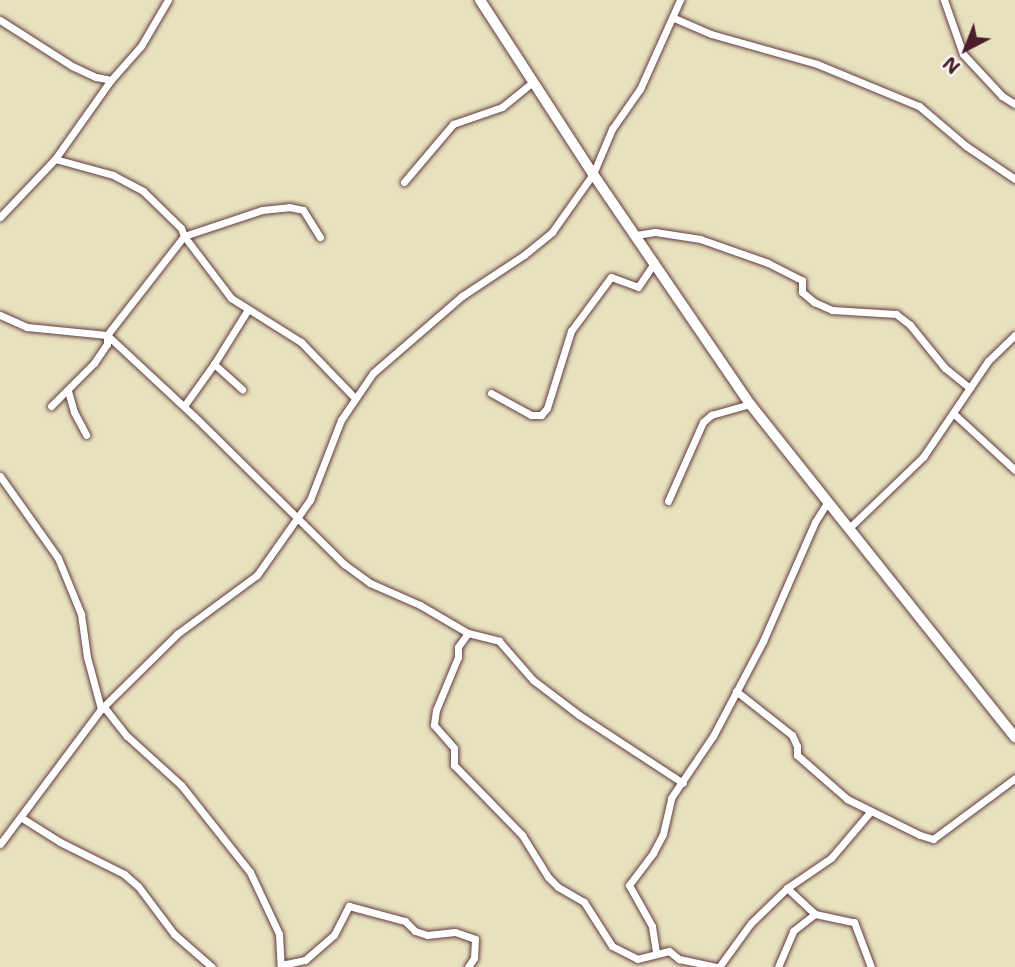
<!DOCTYPE html>
<html>
<head>
<meta charset="utf-8">
<style>
  body { margin:0 }
  #map { position:relative; width:1015px; height:967px; overflow:hidden; background:#e8e1be; font-family:"Shantell Sans",sans-serif }
  div>[style] { position:absolute }
  .roads { filter:drop-shadow(0 0 2px #623c41) drop-shadow(0 0 2px #623c41) }
  .minor>* { height:7px; margin:-3.5px; padding:0 3.5px; transform-origin:3.5px; border-radius:3.5px; background:#fff }
  .secondary>* { height:10px; margin:-5px; padding:0 5px; transform-origin:5px; border-radius:5px; background:#fff }
  span { translate:-50% -50%; white-space:nowrap; text-align:center; line-height:1.15; -webkit-text-stroke:7px #f6f6f2; paint-order:stroke }
  .north { position:absolute; left:931px; top:14px; width:70px; height:70px; -webkit-text-stroke:5px #f6f6f2; paint-order:stroke; rotate:222deg; font-size:19px; font-weight:700; line-height:28px; text-align:center; color:#4a1f2b }
  .north::after { content:''; display:block; margin:auto; width:24px; height:32px; background:#4a1f2b; clip-path:polygon(50% 0,100% 100%,50% 72%,0 100%) }
</style>
</head>
<body>
<div id="map">
  <div class="roads">
    <div class="minor">
      <div style="left:944px;top:0;width:57px;rotate:70.6deg"></div>
      <div style="left:963px;top:54px;width:57px;rotate:47.1deg"></div>
      <div style="left:1002px;top:96px;width:15px;rotate:32deg"></div>
      <div style="left:674px;top:18px;width:40px;rotate:23.4deg"></div>
      <div style="left:711px;top:34px;width:110px;rotate:15.8deg"></div>
      <div style="left:817px;top:64px;width:110px;rotate:22.4deg"></div>
      <div style="left:919px;top:106px;width:62px;rotate:40.4deg"></div>
      <div style="left:966px;top:146px;width:59px;rotate:34deg"></div>
      <div style="left:0;top:20px;width:85px;rotate:32.6deg"></div>
      <div style="left:72px;top:66px;width:26px;rotate:25deg"></div>
      <div style="left:96px;top:77px;width:15px;rotate:11deg"></div>
      <div style="left:55px;top:159px;width:60px;rotate:15.4deg"></div>
      <div style="left:113px;top:175px;width:34px;rotate:28deg"></div>
      <div style="left:143px;top:191px;width:53px;rotate:44.2deg"></div>
      <div style="left:181px;top:228px;width:9px;rotate:69deg"></div>
      <div style="left:184px;top:236px;width:78px;rotate:52.8deg"></div>
      <div style="left:231px;top:298px;width:83px;rotate:32.2deg"></div>
      <div style="left:301px;top:342px;width:76px;rotate:46.1deg"></div>
      <div style="left:404px;top:182px;width:76px;rotate:-49.8deg"></div>
      <div style="left:453px;top:124px;width:52px;rotate:-19.1deg"></div>
      <div style="left:502px;top:107px;width:41px;rotate:-39.1deg"></div>
      <div style="left:0;top:217px;width:80px;rotate:-46.5deg"></div>
      <div style="left:55px;top:159px;width:97px;rotate:-54.7deg"></div>
      <div style="left:111px;top:80px;width:45px;rotate:-48.6deg"></div>
      <div style="left:141px;top:46px;width:53px;rotate:-59.6deg"></div>
      <div style="left:636px;top:235px;width:19px;rotate:-9deg"></div>
      <div style="left:655px;top:232px;width:46px;rotate:8.8deg"></div>
      <div style="left:700px;top:239px;width:72px;rotate:19.4deg"></div>
      <div style="left:768px;top:263px;width:38px;rotate:27deg"></div>
      <div style="left:802px;top:280px;width:12px;rotate:90deg"></div>
      <div style="left:802px;top:292px;width:16px;rotate:40deg"></div>
      <div style="left:814px;top:302px;width:20px;rotate:24deg"></div>
      <div style="left:832px;top:310px;width:64px;rotate:3.6deg"></div>
      <div style="left:896px;top:314px;width:18px;rotate:38deg"></div>
      <div style="left:910px;top:325px;width:55px;rotate:50.9deg"></div>
      <div style="left:945px;top:368px;width:32px;rotate:39deg"></div>
      <div style="left:0;top:315px;width:30px;rotate:24deg"></div>
      <div style="left:27px;top:327px;width:80px;rotate:5.7deg"></div>
      <div style="left:107px;top:335px;width:125px;rotate:-52.1deg"></div>
      <div style="left:184px;top:236px;width:82px;rotate:-18.4deg"></div>
      <div style="left:262px;top:210px;width:27px;rotate:-6deg"></div>
      <div style="left:289px;top:207px;width:14px;rotate:12deg"></div>
      <div style="left:303px;top:210px;width:32px;rotate:58deg"></div>
      <div style="left:214px;top:364px;width:62px;rotate:-58.1deg"></div>
      <div style="left:68px;top:391px;width:22px;rotate:74deg"></div>
      <div style="left:74px;top:412px;width:26px;rotate:62deg"></div>
      <div style="left:491px;top:393px;width:46px;rotate:28.8deg"></div>
      <div style="left:531px;top:415px;width:10px"></div>
      <div style="left:541px;top:415px;width:9px;rotate:-49deg"></div>
      <div style="left:547px;top:408px;width:81px;rotate:-72.7deg"></div>
      <div style="left:571px;top:331px;width:67px;rotate:-53.5deg"></div>
      <div style="left:611px;top:277px;width:29px;rotate:20deg"></div>
      <div style="left:638px;top:287px;width:30px;rotate:-56deg"></div>
      <div style="left:51px;top:406px;width:61px;rotate:-45deg"></div>
      <div style="left:94px;top:363px;width:23px;rotate:-56deg"></div>
      <div style="left:107px;top:344px;width:9px;rotate:-90deg"></div>
      <div style="left:107px;top:335px;width:119px;rotate:43deg"></div>
      <div style="left:194px;top:416px;width:211px;rotate:44.6deg"></div>
      <div style="left:344px;top:564px;width:32px;rotate:36deg"></div>
      <div style="left:370px;top:583px;width:55px;rotate:23.7deg"></div>
      <div style="left:420px;top:605px;width:56px;rotate:30.3deg"></div>
      <div style="left:468px;top:633px;width:32px;rotate:14deg"></div>
      <div style="left:499px;top:641px;width:52px;rotate:48.9deg"></div>
      <div style="left:533px;top:680px;width:58px;rotate:37.3deg"></div>
      <div style="left:579px;top:715px;width:124px;rotate:33.2deg"></div>
      <div style="left:184px;top:406px;width:52px;rotate:-54.5deg"></div>
      <div style="left:214px;top:364px;width:38px;rotate:42deg"></div>
      <div style="left:953px;top:413px;width:84px;rotate:42.6deg"></div>
      <div style="left:0;top:476px;width:100px;rotate:54.7deg"></div>
      <div style="left:58px;top:558px;width:61px;rotate:67.7deg"></div>
      <div style="left:81px;top:614px;width:43px;rotate:82.1deg"></div>
      <div style="left:87px;top:657px;width:54px;rotate:74.9deg"></div>
      <div style="left:668px;top:501px;width:86px;rotate:-66.1deg"></div>
      <div style="left:703px;top:422px;width:11px;rotate:-41deg"></div>
      <div style="left:711px;top:415px;width:41px;rotate:-15.8deg"></div>
      <div style="left:849px;top:528px;width:103px;rotate:-43.8deg"></div>
      <div style="left:923px;top:457px;width:116px;rotate:-55.9deg"></div>
      <div style="left:988px;top:361px;width:37px;rotate:-44deg"></div>
      <div style="left:468px;top:633px;width:17px;rotate:126deg"></div>
      <div style="left:458px;top:647px;width:10px;rotate:90deg"></div>
      <div style="left:458px;top:657px;width:57px;rotate:112.5deg"></div>
      <div style="left:436px;top:710px;width:15px;rotate:98deg"></div>
      <div style="left:434px;top:725px;width:30px;rotate:49deg"></div>
      <div style="left:454px;top:748px;width:17px;rotate:90deg"></div>
      <div style="left:454px;top:765px;width:98px;rotate:45.8deg"></div>
      <div style="left:522px;top:835px;width:49px;rotate:58.2deg"></div>
      <div style="left:548px;top:877px;width:14px;rotate:45deg"></div>
      <div style="left:558px;top:887px;width:30px;rotate:30deg"></div>
      <div style="left:584px;top:902px;width:52px;rotate:57.5deg"></div>
      <div style="left:612px;top:946px;width:28px;rotate:27deg"></div>
      <div style="left:637px;top:959px;width:33px;rotate:-14deg"></div>
      <div style="left:669px;top:951px;width:13px;rotate:39deg"></div>
      <div style="left:679px;top:959px;width:39px;rotate:12deg"></div>
      <div style="left:736px;top:691px;width:71px;rotate:38.2deg"></div>
      <div style="left:792px;top:735px;width:12px;rotate:66deg"></div>
      <div style="left:797px;top:746px;width:9px;rotate:90deg"></div>
      <div style="left:797px;top:755px;width:67px;rotate:41.3deg"></div>
      <div style="left:847px;top:799px;width:81px;rotate:26.3deg"></div>
      <div style="left:920px;top:835px;width:14px;rotate:17deg"></div>
      <div style="left:933px;top:839px;width:102px;rotate:-36.6deg"></div>
      <div style="left:104px;top:707px;width:37px;rotate:52deg"></div>
      <div style="left:127px;top:736px;width:73px;rotate:42.2deg"></div>
      <div style="left:181px;top:785px;width:111px;rotate:51.6deg"></div>
      <div style="left:250px;top:872px;width:68px;rotate:64.9deg"></div>
      <div style="left:279px;top:934px;width:33px;rotate:87deg"></div>
      <div style="left:22px;top:818px;width:45px;rotate:32.3deg"></div>
      <div style="left:60px;top:842px;width:72px;rotate:26.6deg"></div>
      <div style="left:124px;top:874px;width:18px;rotate:41deg"></div>
      <div style="left:138px;top:886px;width:60px;rotate:53.1deg"></div>
      <div style="left:174px;top:934px;width:50px;rotate:41deg"></div>
      <div style="left:0;top:844px;width:169px;rotate:-53.2deg"></div>
      <div style="left:101px;top:709px;width:107px;rotate:-44.6deg"></div>
      <div style="left:177px;top:634px;width:99px;rotate:-36.4deg"></div>
      <div style="left:257px;top:575px;width:92px;rotate:-54.8deg"></div>
      <div style="left:310px;top:500px;width:86px;rotate:-68.8deg"></div>
      <div style="left:341px;top:420px;width:57px;rotate:-55.8deg"></div>
      <div style="left:373px;top:373px;width:118px;rotate:-40.9deg"></div>
      <div style="left:462px;top:296px;width:74px;rotate:-33.5deg"></div>
      <div style="left:524px;top:255px;width:36px;rotate:-39deg"></div>
      <div style="left:552px;top:232px;width:71px;rotate:-54.7deg"></div>
      <div style="left:593px;top:174px;width:49px;rotate:-67.1deg"></div>
      <div style="left:612px;top:129px;width:49px;rotate:-55deg"></div>
      <div style="left:640px;top:89px;width:98px;rotate:-65.8deg"></div>
      <div style="left:787px;top:888px;width:38px;rotate:43deg"></div>
      <div style="left:656px;top:952px;width:26px;rotate:-99deg"></div>
      <div style="left:652px;top:926px;width:47px;rotate:-119.3deg"></div>
      <div style="left:629px;top:885px;width:40px;rotate:-53deg"></div>
      <div style="left:653px;top:853px;width:21px;rotate:-62deg"></div>
      <div style="left:663px;top:834px;width:37px;rotate:-77deg"></div>
      <div style="left:671px;top:798px;width:75px;rotate:-55.9deg"></div>
      <div style="left:713px;top:736px;width:107px;rotate:-62.2deg"></div>
      <div style="left:763px;top:641px;width:130px;rotate:-66.4deg"></div>
      <div style="left:815px;top:522px;width:25px;rotate:-58deg"></div>
      <div style="left:281px;top:965px;width:25px;rotate:-12deg"></div>
      <div style="left:305px;top:960px;width:38px;rotate:-41deg"></div>
      <div style="left:334px;top:935px;width:33px;rotate:-63deg"></div>
      <div style="left:349px;top:906px;width:58px;rotate:15deg"></div>
      <div style="left:405px;top:921px;width:14px;rotate:45deg"></div>
      <div style="left:415px;top:931px;width:13px;rotate:18deg"></div>
      <div style="left:427px;top:935px;width:28px;rotate:-6deg"></div>
      <div style="left:455px;top:932px;width:21px;rotate:19deg"></div>
      <div style="left:475px;top:939px;width:19px;rotate:93deg"></div>
      <div style="left:474px;top:958px;width:11px;rotate:124deg"></div>
      <div style="left:719px;top:967px;width:54px;rotate:-54deg"></div>
      <div style="left:751px;top:923px;width:50px;rotate:-44.2deg"></div>
      <div style="left:787px;top:888px;width:53px;rotate:-34.3deg"></div>
      <div style="left:831px;top:858px;width:60px;rotate:-49.7deg"></div>
      <div style="left:778px;top:967px;width:39px;rotate:-67deg"></div>
      <div style="left:793px;top:931px;width:28px;rotate:-38deg"></div>
      <div style="left:815px;top:914px;width:40px;rotate:12deg"></div>
      <div style="left:854px;top:922px;width:48px;rotate:69.3deg"></div>
    </div>
    <div class="secondary">
      <div style="left:480px;top:0;width:207px;rotate:57deg"></div>
      <div style="left:593px;top:174px;width:278px;rotate:55.7deg"></div>
      <div style="left:750px;top:404px;width:426px;rotate:51.5deg"></div>
    </div>
  </div>
  <div class="north">N</div>
</div>
</body>
</html>
